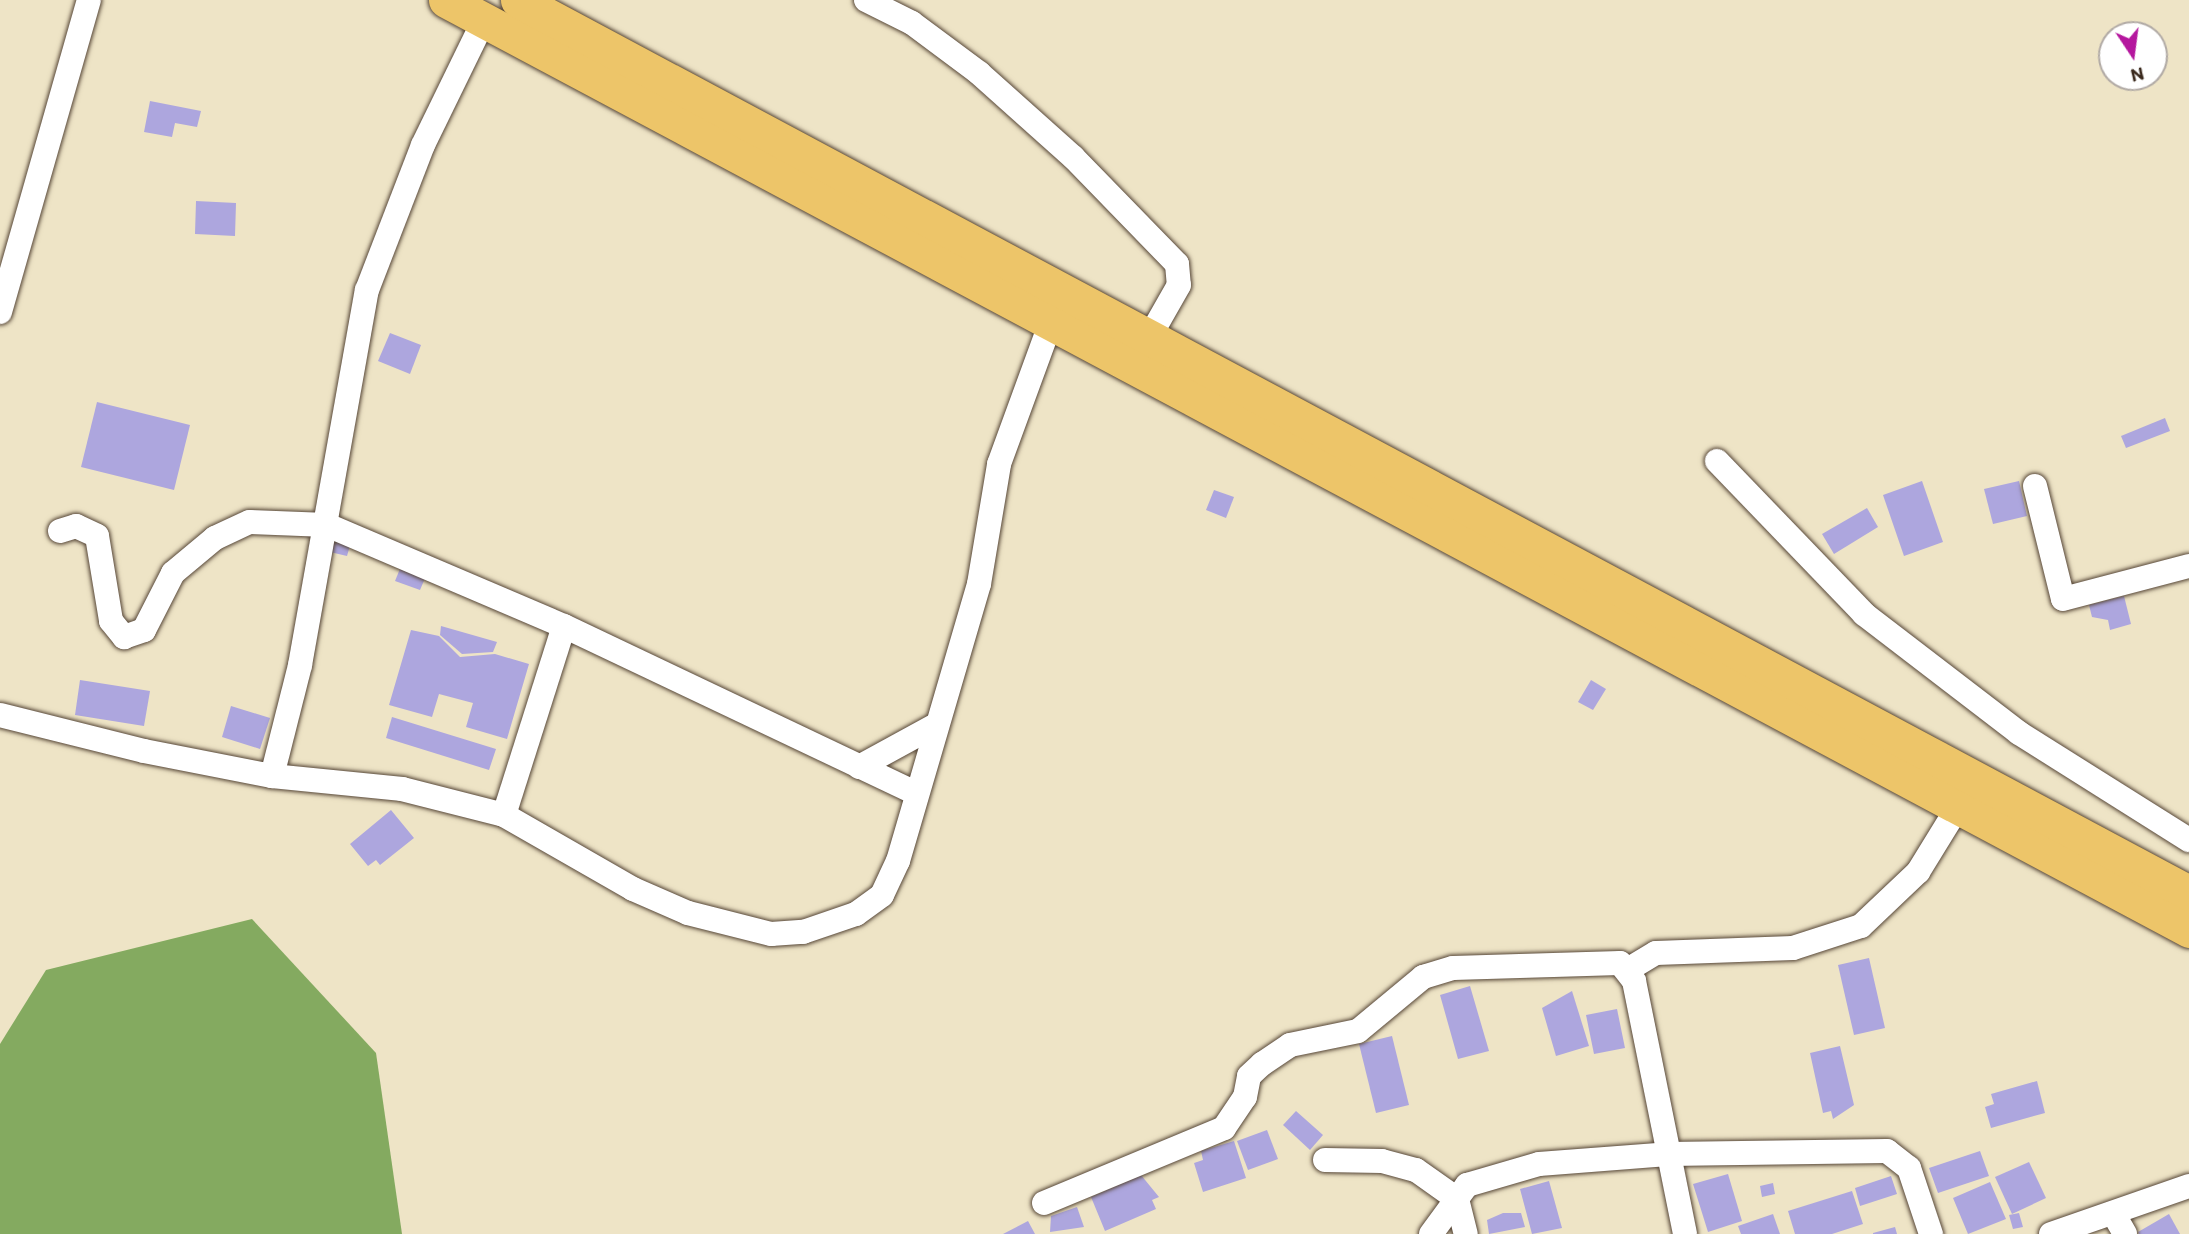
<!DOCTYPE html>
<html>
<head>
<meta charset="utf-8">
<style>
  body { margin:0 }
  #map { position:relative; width:2189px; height:1234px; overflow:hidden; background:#eee4c6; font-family:Itim,sans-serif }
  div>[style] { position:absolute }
  .forest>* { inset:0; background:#84aa60 }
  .building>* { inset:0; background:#ada6de }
  .roads { filter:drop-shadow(0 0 2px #564637) drop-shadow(0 0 2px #564637) }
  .minor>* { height:24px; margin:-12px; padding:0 12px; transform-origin:12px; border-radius:12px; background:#fff }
  .highway>* { height:35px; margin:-17.5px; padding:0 17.5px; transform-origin:17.5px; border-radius:17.5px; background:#edc569 }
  span { translate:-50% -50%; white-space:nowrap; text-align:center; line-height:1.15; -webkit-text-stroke:7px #fff; paint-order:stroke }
  .north { position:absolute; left:2098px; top:21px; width:70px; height:70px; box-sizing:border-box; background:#fff; border:2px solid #b1aaa5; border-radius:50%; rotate:167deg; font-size:19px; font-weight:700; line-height:28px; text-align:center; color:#3b2a1e }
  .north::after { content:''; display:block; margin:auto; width:24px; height:32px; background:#b5179e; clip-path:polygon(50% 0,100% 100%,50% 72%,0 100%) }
</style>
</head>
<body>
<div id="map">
  <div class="forest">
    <div style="clip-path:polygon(252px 919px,376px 1053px,402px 1234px,0 1234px,0 1044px,46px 970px)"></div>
  </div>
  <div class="building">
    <div style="clip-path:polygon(150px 101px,201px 111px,197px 127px,175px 123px,172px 137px,144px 132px)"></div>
    <div style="clip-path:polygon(196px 201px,236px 203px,235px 236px,195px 234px)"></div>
    <div style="clip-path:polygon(390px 333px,421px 345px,410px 374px,378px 361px)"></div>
    <div style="clip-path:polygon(97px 402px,190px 425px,174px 490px,81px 467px)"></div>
    <div style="clip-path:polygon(2165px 418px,2170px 431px,2126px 448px,2121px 436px)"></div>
    <div style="clip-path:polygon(1922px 481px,1943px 542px,1904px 556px,1883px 495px)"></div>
    <div style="clip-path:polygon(2019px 481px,2027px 516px,1993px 524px,1984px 489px)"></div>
    <div style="clip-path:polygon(1214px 490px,1234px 497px,1226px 518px,1206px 510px)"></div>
    <div style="clip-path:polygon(1867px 508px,1878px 527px,1834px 554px,1822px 534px)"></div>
    <div style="clip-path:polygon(336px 530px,353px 535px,347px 556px,330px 552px)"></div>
    <div style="clip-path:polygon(404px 559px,429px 569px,420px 590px,395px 581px)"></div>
    <div style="clip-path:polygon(2124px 596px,2131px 624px,2110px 630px,2108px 620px,2092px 617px,2089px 605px)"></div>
    <div style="clip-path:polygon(441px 626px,497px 642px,493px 652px,462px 654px,440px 635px)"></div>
    <div style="clip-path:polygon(411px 630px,439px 636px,460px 657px,495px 654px,529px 664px,507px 739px,466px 727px,473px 703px,439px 694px,432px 717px,389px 705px)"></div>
    <div style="clip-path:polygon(80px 680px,150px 691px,144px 726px,75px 715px)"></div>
    <div style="clip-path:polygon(1591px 680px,1606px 689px,1593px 710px,1578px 702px)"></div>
    <div style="clip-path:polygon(231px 706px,270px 718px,260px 749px,222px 737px)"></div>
    <div style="clip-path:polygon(392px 717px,496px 749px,489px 770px,386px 738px)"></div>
    <div style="clip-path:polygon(391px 810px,414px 838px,380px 865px,376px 860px,368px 866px,350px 844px)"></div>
    <div style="clip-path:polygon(1869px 958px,1885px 1028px,1854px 1035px,1838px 965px)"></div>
    <div style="clip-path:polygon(1470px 986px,1489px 1051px,1458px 1059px,1440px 995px)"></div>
    <div style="clip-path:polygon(1572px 991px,1589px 1046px,1556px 1056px,1542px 1008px)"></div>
    <div style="clip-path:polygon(1617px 1009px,1625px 1048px,1594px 1054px,1586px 1015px)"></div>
    <div style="clip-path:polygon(1392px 1036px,1409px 1105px,1376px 1113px,1359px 1044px)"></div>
    <div style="clip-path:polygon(1840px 1046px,1854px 1105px,1833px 1119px,1831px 1111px,1823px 1113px,1810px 1053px)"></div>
    <div style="clip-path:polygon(2037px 1081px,2045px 1113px,1991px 1128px,1985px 1107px,1994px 1104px,1991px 1094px)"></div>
    <div style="clip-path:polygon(1296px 1111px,1323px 1135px,1310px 1150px,1283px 1125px)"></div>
    <div style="clip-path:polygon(1267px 1130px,1278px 1159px,1248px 1170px,1237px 1141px)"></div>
    <div style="clip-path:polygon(1234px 1141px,1246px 1178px,1203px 1192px,1194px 1163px,1203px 1160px,1201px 1151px)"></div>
    <div style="clip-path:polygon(1980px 1151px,1989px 1176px,1938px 1193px,1929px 1168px)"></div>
    <div style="clip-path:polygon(2029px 1162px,2046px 1198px,2012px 1214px,1995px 1177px)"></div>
    <div style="clip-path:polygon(1728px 1174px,1742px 1221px,1708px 1232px,1693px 1184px)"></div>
    <div style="clip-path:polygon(1141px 1175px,1159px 1197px,1152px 1200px,1156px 1209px,1105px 1231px,1091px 1197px)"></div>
    <div style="clip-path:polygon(1891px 1176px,1897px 1194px,1860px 1206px,1855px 1188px)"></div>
    <div style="clip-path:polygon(1549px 1181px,1562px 1228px,1532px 1234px,1520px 1189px)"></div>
    <div style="clip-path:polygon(1990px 1182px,2006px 1219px,1968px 1234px,1953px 1198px)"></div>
    <div style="clip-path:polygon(1773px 1183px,1775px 1194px,1762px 1197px,1760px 1186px)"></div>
    <div style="clip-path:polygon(1852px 1191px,1863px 1224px,1832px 1234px,1795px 1234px,1788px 1211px)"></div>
    <div style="clip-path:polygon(1077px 1207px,1084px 1227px,1050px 1232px,1051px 1216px)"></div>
    <div style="clip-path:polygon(1503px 1213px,1521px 1213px,1525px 1227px,1489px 1234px,1487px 1220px)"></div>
    <div style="clip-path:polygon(2019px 1213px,2023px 1227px,2013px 1229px,2009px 1215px)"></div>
    <div style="clip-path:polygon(1773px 1214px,1780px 1234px,1741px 1234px,1738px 1226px)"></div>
    <div style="clip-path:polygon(2169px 1214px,2180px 1234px,2139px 1234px,2138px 1232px)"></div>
    <div style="clip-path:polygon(1028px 1221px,1035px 1234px,1003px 1234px)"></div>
    <div style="clip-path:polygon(1895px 1227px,1897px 1234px,1873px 1234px,1873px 1233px)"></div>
  </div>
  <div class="roads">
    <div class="minor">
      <div style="left:866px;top:0;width:51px;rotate:26.6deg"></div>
      <div style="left:912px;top:23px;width:84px;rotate:36.7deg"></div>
      <div style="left:979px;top:73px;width:126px;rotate:41.8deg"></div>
      <div style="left:1073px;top:157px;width:149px;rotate:45.8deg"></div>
      <div style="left:1177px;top:264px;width:21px;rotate:85deg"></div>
      <div style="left:1179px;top:285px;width:59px;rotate:119.6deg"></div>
      <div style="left:0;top:312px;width:324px;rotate:-74.1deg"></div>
      <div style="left:1717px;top:461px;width:212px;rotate:46.1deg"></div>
      <div style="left:1864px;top:614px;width:195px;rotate:37.5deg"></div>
      <div style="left:2019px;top:733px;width:201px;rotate:32.2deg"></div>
      <div style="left:2035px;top:486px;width:116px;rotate:76.1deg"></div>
      <div style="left:2063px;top:599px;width:130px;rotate:-14.7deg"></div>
      <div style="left:60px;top:531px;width:17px;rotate:-17deg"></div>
      <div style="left:76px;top:526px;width:23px;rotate:25deg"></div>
      <div style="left:97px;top:536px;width:86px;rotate:80.6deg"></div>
      <div style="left:111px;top:621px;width:21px;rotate:51deg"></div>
      <div style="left:124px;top:637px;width:21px;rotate:-19deg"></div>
      <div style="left:144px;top:630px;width:64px;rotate:-63deg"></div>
      <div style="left:173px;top:573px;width:55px;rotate:-39.8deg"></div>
      <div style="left:215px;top:538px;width:38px;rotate:-25deg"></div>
      <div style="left:250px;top:522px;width:77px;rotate:2.2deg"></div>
      <div style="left:327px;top:525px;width:258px;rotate:23.1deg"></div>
      <div style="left:564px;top:626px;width:386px;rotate:25.4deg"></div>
      <div style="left:0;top:715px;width:148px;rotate:14deg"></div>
      <div style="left:144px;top:751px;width:130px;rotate:11.1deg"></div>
      <div style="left:272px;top:776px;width:131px;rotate:5.7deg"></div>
      <div style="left:402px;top:789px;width:105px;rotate:14.3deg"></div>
      <div style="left:504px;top:815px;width:149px;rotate:29.8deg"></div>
      <div style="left:633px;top:889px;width:60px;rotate:23.6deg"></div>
      <div style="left:688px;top:913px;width:86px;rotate:14.2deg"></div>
      <div style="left:771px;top:934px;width:32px;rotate:-4deg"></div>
      <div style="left:803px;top:932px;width:56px;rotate:-18.8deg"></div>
      <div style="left:856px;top:914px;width:32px;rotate:-36deg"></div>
      <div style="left:882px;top:895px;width:38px;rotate:-65deg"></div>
      <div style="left:898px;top:861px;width:289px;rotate:-73.7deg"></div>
      <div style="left:979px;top:584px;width:122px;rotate:-80.5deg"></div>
      <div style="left:999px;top:464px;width:151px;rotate:-69.9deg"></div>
      <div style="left:859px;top:767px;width:85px;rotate:-28.7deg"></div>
      <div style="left:272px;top:776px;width:114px;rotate:-75.8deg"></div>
      <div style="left:300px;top:665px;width:381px;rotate:-79.9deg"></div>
      <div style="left:367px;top:290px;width:155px;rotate:-68.9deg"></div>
      <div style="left:423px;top:145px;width:139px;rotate:-64deg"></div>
      <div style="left:504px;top:815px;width:198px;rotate:-72.4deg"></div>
      <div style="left:1629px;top:969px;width:31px;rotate:-31deg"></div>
      <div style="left:1656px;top:953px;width:137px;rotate:-2.1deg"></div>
      <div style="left:1793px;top:948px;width:71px;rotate:-17.9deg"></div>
      <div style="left:1861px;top:926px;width:79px;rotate:-43.5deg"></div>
      <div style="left:1918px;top:872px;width:76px;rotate:-58.4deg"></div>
      <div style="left:1325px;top:1160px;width:57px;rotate:1deg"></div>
      <div style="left:1382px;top:1161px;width:35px;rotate:15deg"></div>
      <div style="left:1416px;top:1170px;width:50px;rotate:35.3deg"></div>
      <div style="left:1457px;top:1199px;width:36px;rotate:76deg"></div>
      <div style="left:1044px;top:1203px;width:195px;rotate:-22.6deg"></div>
      <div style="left:1224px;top:1128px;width:37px;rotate:-56deg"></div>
      <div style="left:1245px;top:1097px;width:21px;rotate:-79deg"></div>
      <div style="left:1249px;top:1076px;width:18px;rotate:-43deg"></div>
      <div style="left:1262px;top:1064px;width:34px;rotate:-34deg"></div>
      <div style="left:1290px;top:1045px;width:69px;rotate:-11.6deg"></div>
      <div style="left:1358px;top:1031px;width:85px;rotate:-39.7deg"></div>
      <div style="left:1423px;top:977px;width:31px;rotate:-17deg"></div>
      <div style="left:1453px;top:968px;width:167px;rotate:-1.7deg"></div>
      <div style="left:1620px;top:963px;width:23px;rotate:52deg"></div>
      <div style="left:1634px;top:981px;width:258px;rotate:78.6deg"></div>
      <div style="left:2113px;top:1213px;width:24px;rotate:60deg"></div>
      <div style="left:1431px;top:1234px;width:61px;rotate:-53.7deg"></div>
      <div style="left:1467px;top:1185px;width:75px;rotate:-16.3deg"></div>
      <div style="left:1539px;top:1164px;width:129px;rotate:-4.4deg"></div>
      <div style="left:1668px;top:1154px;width:219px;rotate:-0.8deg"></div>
      <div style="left:1887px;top:1151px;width:28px;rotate:38deg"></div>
      <div style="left:1909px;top:1168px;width:70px;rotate:71.6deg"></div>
      <div style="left:2051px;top:1234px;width:146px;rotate:-19.2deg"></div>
    </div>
    <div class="highway">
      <div style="left:446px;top:0;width:1976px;rotate:28.08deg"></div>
      <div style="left:518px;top:0;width:1895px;rotate:28.12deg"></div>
    </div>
  </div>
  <div class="north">N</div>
</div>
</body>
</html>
